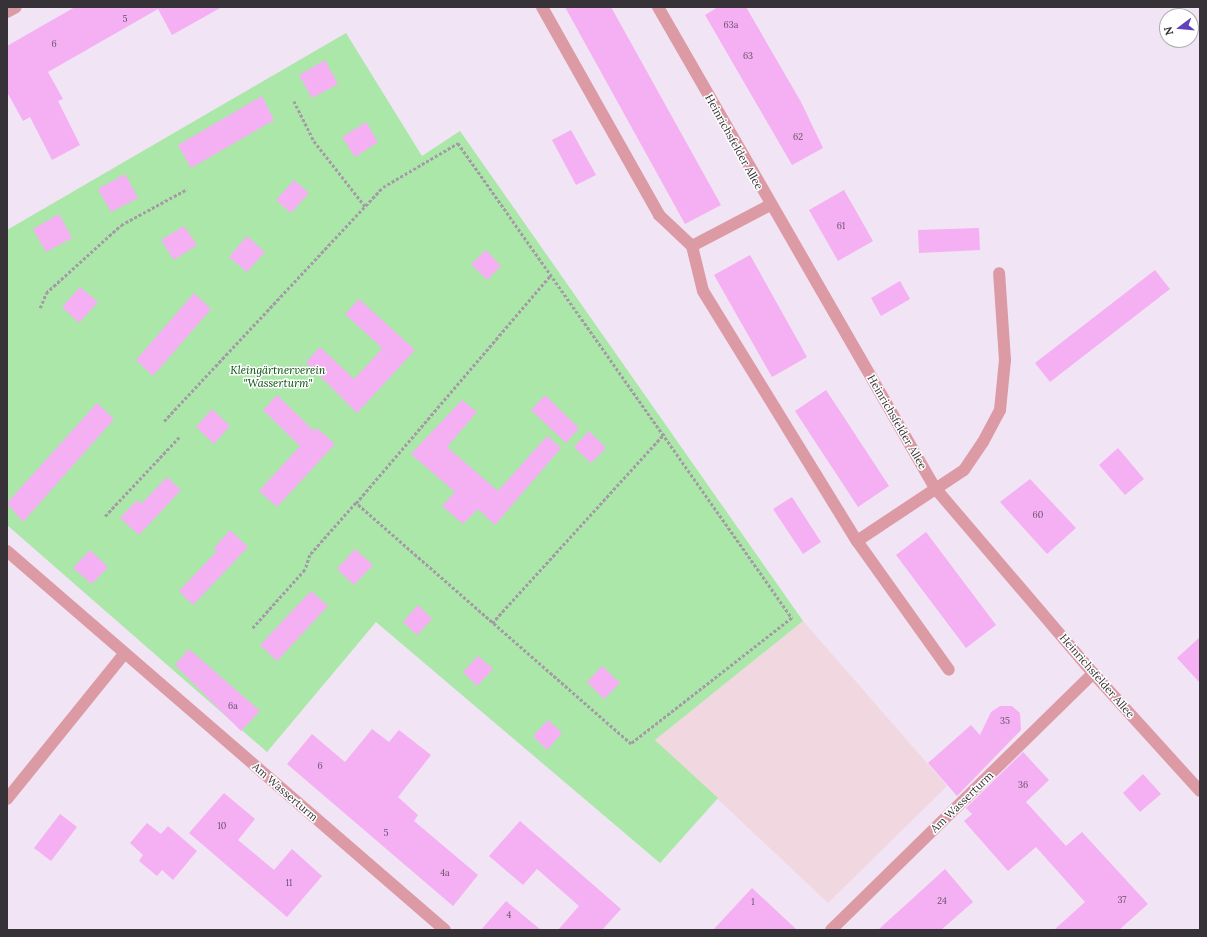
<!DOCTYPE html>
<html>
<head>
<meta charset="utf-8">
<style>
  body { margin:0 }
  #map { position:relative; width:1207px; height:937px; overflow:hidden; background:#f1e4f4; font-family:Lora,serif }
  div>[style] { position:absolute }
  .industrial>* { inset:0; background:#f1d7e0 }
  .green>* { inset:0; background:#aae7a8 }
  .building>* { inset:0; background:#f5aff3 }
  .path>* { height:2.5px; margin-top:-1.25px; transform-origin:0; background:repeating-linear-gradient(90deg,#a49ba7 0 3px,transparent 0 5px) }
  .lane>* { height:12px; margin:-6px; padding:0 6px; transform-origin:6px; border-radius:6px; background:#dc9aa4 }
  .street>* { height:12px; margin:-6px; padding:0 6px; transform-origin:6px; border-radius:6px; background:#dc9aa4 }
  span { translate:-50% -50%; white-space:nowrap; text-align:center; line-height:1.15; -webkit-text-stroke:3px #fff; paint-order:stroke }
  .number-label { font-size:9px; color:#665167 }
  .number-label span { -webkit-text-stroke-width:0 }
  .street-label { font-size:11px; color:#373238 }
  .park-label { font-size:11px; color:#004b05; font-style:italic }
  .frame { position:absolute; inset:0; border:8px solid #373238; pointer-events:none }
  .north { position:absolute; left:1159px; top:8px; width:40px; height:40px; box-sizing:border-box; background:#fff; border:1px solid #afadaf; border-radius:50%; rotate:254deg; font-size:11px; font-weight:700; line-height:16px; text-align:center; color:#373238 }
  .north::after { content:''; display:block; margin:auto; width:14px; height:18px; background:#6042ba; clip-path:polygon(50% 0,100% 100%,50% 72%,0 100%) }
</style>
</head>
<body>
<div id="map">
  <div class="industrial">
    <div style="clip-path:polygon(803px 621px,947px 786px,828px 903px,655px 740px)"></div>
  </div>
  <div class="green">
    <div style="clip-path:polygon(346px 33px,422px 156px,460px 131px,803px 621px,655px 740px,718px 798px,660px 863px,376px 622px,267px 752px,7px 525px,7px 230px)"></div>
  </div>
  <div class="building">
    <div style="clip-path:polygon(75px 7px,222px 7px,172px 35px,158px 9px,48px 72px,63px 99px,58px 101px,80px 145px,52px 160px,30px 117px,23px 121px,7px 92px,7px 46px)"></div>
    <div style="clip-path:polygon(565px 7px,611px 7px,721px 205px,685px 224px)"></div>
    <div style="clip-path:polygon(718px 7px,746px 7px,801px 102px,823px 148px,792px 165px,705px 15px)"></div>
    <div style="clip-path:polygon(325px 60px,338px 84px,312px 98px,299px 75px)"></div>
    <div style="clip-path:polygon(262px 96px,274px 120px,191px 168px,178px 145px)"></div>
    <div style="clip-path:polygon(366px 122px,378px 142px,355px 157px,342px 137px)"></div>
    <div style="clip-path:polygon(571px 130px,596px 175px,576px 185px,552px 140px)"></div>
    <div style="clip-path:polygon(125px 174px,138px 198px,111px 212px,98px 189px)"></div>
    <div style="clip-path:polygon(294px 180px,309px 193px,291px 213px,276px 200px)"></div>
    <div style="clip-path:polygon(844px 190px,873px 241px,838px 261px,809px 210px)"></div>
    <div style="clip-path:polygon(59px 214px,72px 238px,46px 252px,33px 229px)"></div>
    <div style="clip-path:polygon(184px 226px,197px 245px,174px 260px,161px 240px)"></div>
    <div style="clip-path:polygon(979px 228px,980px 250px,919px 253px,918px 230px)"></div>
    <div style="clip-path:polygon(247px 236px,265px 252px,247px 272px,229px 257px)"></div>
    <div style="clip-path:polygon(486px 250px,501px 266px,487px 280px,471px 264px)"></div>
    <div style="clip-path:polygon(750px 255px,807px 357px,772px 377px,714px 275px)"></div>
    <div style="clip-path:polygon(1155px 270px,1170px 289px,1050px 382px,1035px 363px)"></div>
    <div style="clip-path:polygon(900px 281px,910px 299px,881px 316px,871px 298px)"></div>
    <div style="clip-path:polygon(80px 287px,98px 302px,79px 323px,62px 307px)"></div>
    <div style="clip-path:polygon(194px 293px,211px 309px,153px 376px,136px 360px)"></div>
    <div style="clip-path:polygon(359px 299px,415px 350px,357px 413px,306px 362px,320px 347px,354px 379px,380px 351px,382px 348px,345px 314px)"></div>
    <div style="clip-path:polygon(826px 390px,889px 486px,858px 507px,795px 411px)"></div>
    <div style="clip-path:polygon(277px 395px,314px 431px,317px 428px,335px 444px,277px 507px,259px 491px,300px 446px,263px 410px)"></div>
    <div style="clip-path:polygon(545px 395px,579px 428px,566px 443px,531px 410px)"></div>
    <div style="clip-path:polygon(462px 400px,477px 412px,447px 447px,498px 491px,547px 436px,561px 448px,495px 525px,478px 509px,463px 524px,442px 506px,455px 492px,411px 454px)"></div>
    <div style="clip-path:polygon(97px 403px,114px 419px,23px 522px,7px 503px)"></div>
    <div style="clip-path:polygon(212px 409px,230px 426px,214px 444px,196px 427px)"></div>
    <div style="clip-path:polygon(589px 431px,606px 448px,591px 463px,574px 447px)"></div>
    <div style="clip-path:polygon(1118px 448px,1144px 479px,1125px 495px,1099px 465px)"></div>
    <div style="clip-path:polygon(167px 477px,181px 490px,139px 535px,120px 518px,137px 500px,141px 504px)"></div>
    <div style="clip-path:polygon(1030px 479px,1076px 528px,1047px 554px,1000px 502px)"></div>
    <div style="clip-path:polygon(792px 497px,821px 542px,803px 554px,773px 509px)"></div>
    <div style="clip-path:polygon(230px 530px,248px 547px,193px 605px,179px 591px,217px 551px,214px 548px)"></div>
    <div style="clip-path:polygon(926px 532px,996px 625px,966px 648px,896px 555px)"></div>
    <div style="clip-path:polygon(355px 549px,373px 565px,354px 585px,337px 569px)"></div>
    <div style="clip-path:polygon(90px 550px,108px 567px,92px 584px,73px 568px)"></div>
    <div style="clip-path:polygon(311px 591px,328px 606px,277px 661px,260px 645px)"></div>
    <div style="clip-path:polygon(418px 605px,432px 619px,417px 635px,403px 622px)"></div>
    <div style="clip-path:polygon(1200px 637px,1200px 683px,1177px 658px)"></div>
    <div style="clip-path:polygon(189px 649px,260px 711px,241px 731px,175px 665px)"></div>
    <div style="clip-path:polygon(478px 656px,493px 669px,477px 686px,463px 672px)"></div>
    <div style="clip-path:polygon(602px 666px,620px 683px,604px 699px,587px 682px)"></div>
    <div style="clip-path:polygon(1000px 706px,1012px 706px,1020px 713px,1021px 730px,957px 796px,928px 763px,971px 725px,980px 735px,991px 712px)"></div>
    <div style="clip-path:polygon(548px 720px,562px 733px,547px 750px,533px 736px)"></div>
    <div style="clip-path:polygon(372px 729px,389px 742px,399px 730px,431px 755px,398px 797px,418px 815px,414px 821px,478px 875px,453px 906px,287px 764px,312px 734px,345px 762px)"></div>
    <div style="clip-path:polygon(1023px 752px,1049px 780px,1026px 802px,1066px 846px,1082px 832px,1148px 904px,1119px 930px,1054px 930px,1085px 902px,1036px 847px,1008px 871px,964px 821px,972px 814px,966px 808px)"></div>
    <div style="clip-path:polygon(1143px 774px,1161px 794px,1140px 812px,1123px 793px)"></div>
    <div style="clip-path:polygon(224px 793px,255px 819px,238px 840px,274px 870px,292px 849px,322px 876px,287px 917px,189px 833px)"></div>
    <div style="clip-path:polygon(60px 814px,77px 827px,51px 861px,34px 848px)"></div>
    <div style="clip-path:polygon(520px 821px,621px 909px,602px 930px,558px 930px,579px 906px,537px 869px,523px 885px,489px 856px)"></div>
    <div style="clip-path:polygon(147px 823px,161px 834px,168px 826px,197px 851px,173px 880px,162px 870px,157px 876px,139px 861px,143px 855px,130px 843px)"></div>
    <div style="clip-path:polygon(945px 869px,973px 902px,941px 930px,878px 930px)"></div>
    <div style="clip-path:polygon(752px 888px,797px 930px,713px 930px)"></div>
    <div style="clip-path:polygon(506px 901px,541px 930px,481px 930px)"></div>
  </div>
  <div class="path">
    <div style="left:294px;top:101px;width:45px;rotate:63.4deg"></div>
    <div style="left:314px;top:141px;width:83px;rotate:51.9deg"></div>
    <div style="left:40px;top:308px;width:16px;rotate:-68deg"></div>
    <div style="left:46px;top:293px;width:101px;rotate:-42.2deg"></div>
    <div style="left:121px;top:225px;width:75px;rotate:-28.6deg"></div>
    <div style="left:164px;top:421px;width:320px;rotate:-46.9deg"></div>
    <div style="left:383px;top:187px;width:87px;rotate:-30.4deg"></div>
    <div style="left:458px;top:143px;width:581px;rotate:54.89deg"></div>
    <div style="left:792px;top:618px;width:204px;rotate:142deg"></div>
    <div style="left:631px;top:744px;width:366px;rotate:-138.8deg"></div>
    <div style="left:356px;top:503px;width:69px;rotate:131.5deg"></div>
    <div style="left:310px;top:555px;width:16px;rotate:108deg"></div>
    <div style="left:305px;top:570px;width:79px;rotate:131.9deg"></div>
    <div style="left:356px;top:503px;width:300px;rotate:-49.5deg"></div>
    <div style="left:105px;top:516px;width:110px;rotate:-46.8deg"></div>
    <div style="left:492px;top:623px;width:256px;rotate:-47.7deg"></div>
  </div>
  <div class="lane">
    <div style="left:542px;top:7px;width:239px;rotate:60.6deg"></div>
    <div style="left:659px;top:215px;width:45px;rotate:43.2deg"></div>
    <div style="left:692px;top:246px;width:46px;rotate:76.3deg"></div>
    <div style="left:703px;top:291px;width:294px;rotate:58.4deg"></div>
    <div style="left:857px;top:541px;width:158px;rotate:54.5deg"></div>
    <div style="left:692px;top:246px;width:88px;rotate:-27.7deg"></div>
    <div style="left:857px;top:541px;width:128px;rotate:-33.6deg"></div>
    <div style="left:964px;top:470px;width:34px;rotate:-56deg"></div>
    <div style="left:983px;top:442px;width:36px;rotate:-62deg"></div>
    <div style="left:1000px;top:410px;width:50px;rotate:-84.3deg"></div>
    <div style="left:1005px;top:360px;width:87px;rotate:-93.9deg"></div>
  </div>
  <div class="street">
    <div style="left:658px;top:7px;width:555px;rotate:60.06deg"></div>
    <div style="left:935px;top:488px;width:243px;rotate:49.5deg"></div>
    <div style="left:1093px;top:673px;width:159px;rotate:47.8deg"></div>
    <div style="left:7px;top:12px;width:10px;rotate:-29deg"></div>
    <div style="left:7px;top:551px;width:579px;rotate:40.87deg"></div>
    <div style="left:7px;top:799px;width:186px;rotate:-51.1deg"></div>
    <div style="left:831px;top:930px;width:367px;rotate:-44.4deg"></div>
  </div>
  <div class="number-label">
    <span style="left:125px;top:19px">5</span>
    <span style="left:731px;top:25px">63a</span>
    <span style="left:54px;top:44px">6</span>
    <span style="left:748px;top:56px">63</span>
    <span style="left:798px;top:137px">62</span>
    <span style="left:841px;top:226px">61</span>
    <span style="left:1038px;top:515px">60</span>
    <span style="left:233px;top:706px">6a</span>
    <span style="left:1005px;top:721px">35</span>
    <span style="left:320px;top:766px">6</span>
    <span style="left:1023px;top:785px">36</span>
    <span style="left:222px;top:826px">10</span>
    <span style="left:386px;top:833px">5</span>
    <span style="left:445px;top:873px">4a</span>
    <span style="left:289px;top:883px">11</span>
    <span style="left:1122px;top:900px">37</span>
    <span style="left:942px;top:901px">24</span>
    <span style="left:753px;top:902px">1</span>
    <span style="left:509px;top:915px">4</span>
  </div>
  <div class="street-label">
    <span style="left:734px;top:142px;rotate:61deg">Heinrichsfelder Allee</span>
    <span style="left:897px;top:422px;rotate:60deg">Heinrichsfelder Allee</span>
    <span style="left:1097px;top:676px;rotate:49deg">Heinrichsfelder Allee</span>
    <span style="left:285px;top:792px;rotate:41deg">Am Wasserturm</span>
    <span style="left:962px;top:802px;rotate:-44deg">Am Wasserturm</span>
  </div>
  <div class="park-label">
    <span style="left:278px;top:377px">Kleingärtnerverein<br>"Wasserturm"</span>
  </div>
  <div class="frame"></div>
  <div class="north">N</div>
</div>
</body>
</html>
